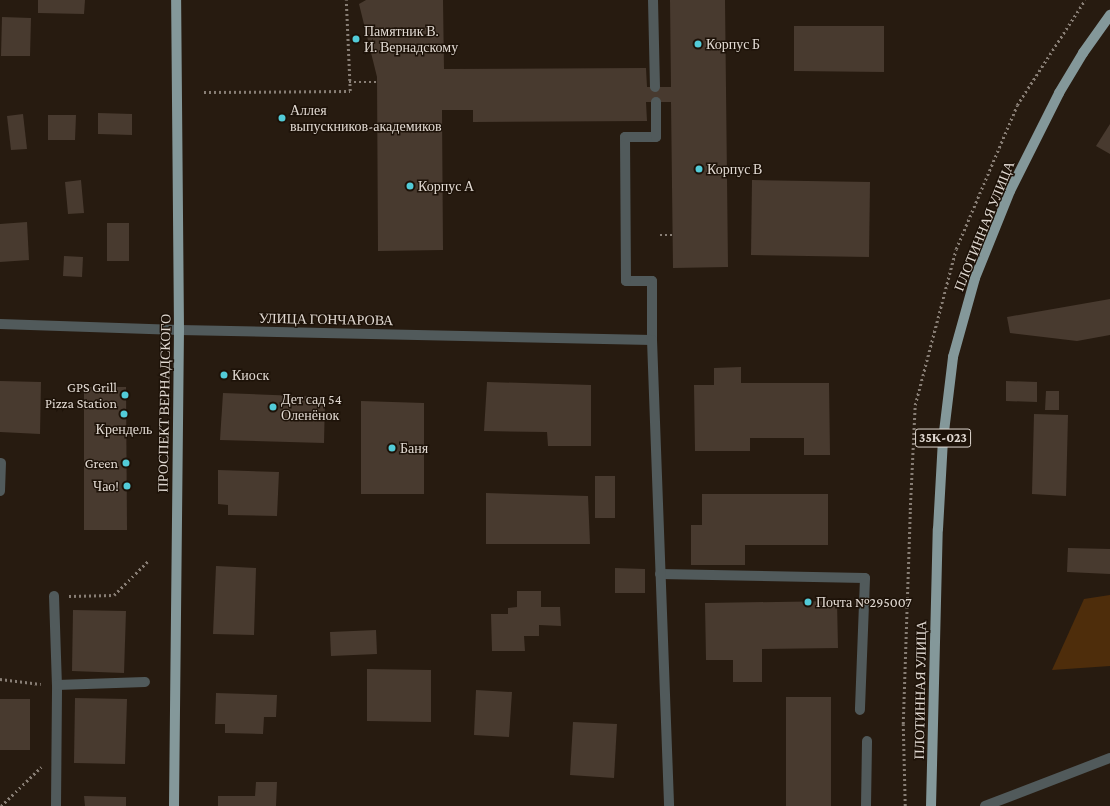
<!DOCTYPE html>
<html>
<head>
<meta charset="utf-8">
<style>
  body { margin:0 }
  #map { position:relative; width:1110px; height:806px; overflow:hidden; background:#271b10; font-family:"Crimson Pro",serif }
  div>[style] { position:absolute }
  .green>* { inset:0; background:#4e2d0b }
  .building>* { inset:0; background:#483a2f }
  .path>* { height:2.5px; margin-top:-1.25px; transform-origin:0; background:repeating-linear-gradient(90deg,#887e75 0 2px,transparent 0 5px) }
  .lane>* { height:10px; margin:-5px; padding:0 5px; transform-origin:5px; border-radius:5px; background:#515a5b }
  .street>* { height:10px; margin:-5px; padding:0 5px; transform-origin:5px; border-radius:5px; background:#515a5b }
  .primary>* { height:10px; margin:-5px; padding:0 5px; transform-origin:5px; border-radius:5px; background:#84989a }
  .dots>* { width:11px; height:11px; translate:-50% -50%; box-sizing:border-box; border:2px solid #1d1208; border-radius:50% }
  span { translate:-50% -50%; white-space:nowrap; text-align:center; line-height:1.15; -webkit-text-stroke:3px #1d1208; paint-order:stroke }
  .shield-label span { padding:1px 3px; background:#1d1208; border:1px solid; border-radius:3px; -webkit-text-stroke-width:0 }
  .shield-label { font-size:13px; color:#e1d9d2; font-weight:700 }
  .poi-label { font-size:14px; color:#e1d9d2 }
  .left { translate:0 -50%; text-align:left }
  .right { translate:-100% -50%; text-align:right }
  .street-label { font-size:14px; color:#e1d9d2 }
</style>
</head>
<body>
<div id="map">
  <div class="green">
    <div style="clip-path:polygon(1110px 595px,1110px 666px,1052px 670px,1084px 599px)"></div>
  </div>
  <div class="building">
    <div style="clip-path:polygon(38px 0,85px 0,84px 14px,38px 13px)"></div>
    <div style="clip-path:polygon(366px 0,443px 0,444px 69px,646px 68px,647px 87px,671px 87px,670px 0,725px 0,728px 267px,673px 268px,671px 102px,646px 102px,647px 121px,473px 122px,473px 110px,442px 110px,443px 250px,378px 251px,377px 77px,359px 4px)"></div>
    <div style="clip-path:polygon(2px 17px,31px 18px,30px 56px,1px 56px)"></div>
    <div style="clip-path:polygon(794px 26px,884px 26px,884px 72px,794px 71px)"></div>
    <div style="clip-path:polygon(98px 113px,132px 114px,132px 135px,98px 134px)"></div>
    <div style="clip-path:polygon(23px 114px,27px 149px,11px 150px,7px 116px)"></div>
    <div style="clip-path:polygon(48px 115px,76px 115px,75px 140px,48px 140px)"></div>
    <div style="clip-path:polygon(1110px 124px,1110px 154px,1096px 146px)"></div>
    <div style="clip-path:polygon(81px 180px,84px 213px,68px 214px,65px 182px)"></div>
    <div style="clip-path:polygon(752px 180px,870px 182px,869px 257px,751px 255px)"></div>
    <div style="clip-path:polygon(27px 222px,29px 260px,0 262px,0 224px)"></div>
    <div style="clip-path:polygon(107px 223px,129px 223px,129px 261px,107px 261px)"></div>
    <div style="clip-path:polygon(64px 256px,83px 257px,82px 277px,63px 276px)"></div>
    <div style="clip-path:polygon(1110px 299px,1110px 335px,1077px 341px,1010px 333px,1007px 317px)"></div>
    <div style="clip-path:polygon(741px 367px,741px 383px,829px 383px,830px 455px,804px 455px,804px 438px,750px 438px,750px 451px,695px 451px,694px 385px,714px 385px,714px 368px)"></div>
    <div style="clip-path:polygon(0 381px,41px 382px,40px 434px,0 432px)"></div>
    <div style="clip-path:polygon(1006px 381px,1037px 382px,1037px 402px,1006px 401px)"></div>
    <div style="clip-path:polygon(487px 382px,591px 385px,591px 446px,548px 446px,547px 432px,484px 431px)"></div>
    <div style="clip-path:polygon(84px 387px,126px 387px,127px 530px,84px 530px)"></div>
    <div style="clip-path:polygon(1046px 391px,1059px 391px,1059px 410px,1045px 410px)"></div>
    <div style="clip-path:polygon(223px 393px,325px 397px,324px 443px,220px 440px)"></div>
    <div style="clip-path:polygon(361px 401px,424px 403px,424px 494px,361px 494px)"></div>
    <div style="clip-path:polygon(1034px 414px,1068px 415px,1066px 496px,1032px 494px)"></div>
    <div style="clip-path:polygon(218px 470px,279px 472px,277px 516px,228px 515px,228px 505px,218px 504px)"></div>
    <div style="clip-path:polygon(595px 476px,615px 476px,615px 518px,595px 518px)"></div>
    <div style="clip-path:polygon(486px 493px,588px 496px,590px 544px,486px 544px)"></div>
    <div style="clip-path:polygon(702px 494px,828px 494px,828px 545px,745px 545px,745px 565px,691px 565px,691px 525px,702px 525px)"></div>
    <div style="clip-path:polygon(1068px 548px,1110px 549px,1110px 574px,1067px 572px)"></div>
    <div style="clip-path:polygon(216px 566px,256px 568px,254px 635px,213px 634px)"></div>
    <div style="clip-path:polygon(615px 568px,645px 569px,645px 593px,615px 593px)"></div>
    <div style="clip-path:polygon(517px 591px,541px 591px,541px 607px,560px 607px,561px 626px,539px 625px,539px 636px,524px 636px,525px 651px,492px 651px,491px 614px,508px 614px,508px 608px,517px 607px)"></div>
    <div style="clip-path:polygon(837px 601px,838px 648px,762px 649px,762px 682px,733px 682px,733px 660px,706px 660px,705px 603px)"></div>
    <div style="clip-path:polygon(73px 610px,126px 611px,124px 673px,72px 671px)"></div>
    <div style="clip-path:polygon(376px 630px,377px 654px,331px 656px,330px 632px)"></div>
    <div style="clip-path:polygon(367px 669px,431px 670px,431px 722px,367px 721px)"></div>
    <div style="clip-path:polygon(476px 690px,512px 692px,509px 737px,474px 735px)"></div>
    <div style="clip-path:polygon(216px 693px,277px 695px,276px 717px,264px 717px,263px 734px,225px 733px,225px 724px,215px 724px)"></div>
    <div style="clip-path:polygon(786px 697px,831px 697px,831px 806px,786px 806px)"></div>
    <div style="clip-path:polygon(75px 698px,127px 699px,125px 764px,74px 763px)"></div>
    <div style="clip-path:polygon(0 699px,30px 699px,30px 750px,0 750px)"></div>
    <div style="clip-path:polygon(573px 722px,617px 724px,614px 778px,570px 775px)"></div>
    <div style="clip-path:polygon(256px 782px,277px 782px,276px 806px,218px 806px,218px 796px,255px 796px)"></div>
    <div style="clip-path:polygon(84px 796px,126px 797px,126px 806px,85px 806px)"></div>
  </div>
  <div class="path">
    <div style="left:349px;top:82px;width:28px"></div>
    <div style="left:204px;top:92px;width:146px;rotate:-0.4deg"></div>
    <div style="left:350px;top:91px;width:91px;rotate:-92.5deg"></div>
    <div style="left:660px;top:235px;width:12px"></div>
    <div style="left:69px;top:596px;width:45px;rotate:-1.3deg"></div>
    <div style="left:114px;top:595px;width:48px;rotate:-45deg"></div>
    <div style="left:0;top:679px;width:41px;rotate:7deg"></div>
    <div style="left:1px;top:806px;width:56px;rotate:-44.3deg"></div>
    <div style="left:905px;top:806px;width:82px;rotate:-91.4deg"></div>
    <div style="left:903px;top:724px;width:214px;rotate:-88.1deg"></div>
    <div style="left:910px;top:510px;width:105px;rotate:-87.3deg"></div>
    <div style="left:915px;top:405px;width:161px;rotate:-75.3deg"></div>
    <div style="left:956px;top:249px;width:156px;rotate:-67deg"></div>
    <div style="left:1017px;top:105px;width:125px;rotate:-57.1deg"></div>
  </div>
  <div class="lane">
    <div style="left:653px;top:0;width:87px;rotate:88.7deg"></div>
    <div style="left:652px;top:340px;width:59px;rotate:-90deg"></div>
    <div style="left:652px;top:281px;width:26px;rotate:180deg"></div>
    <div style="left:626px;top:281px;width:144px;rotate:-90.4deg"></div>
    <div style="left:625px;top:137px;width:31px"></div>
    <div style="left:656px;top:137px;width:35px;rotate:-90deg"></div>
    <div style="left:0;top:491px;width:28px;rotate:-88deg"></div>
    <div style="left:660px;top:574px;width:205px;rotate:1.1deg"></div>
    <div style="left:865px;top:578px;width:132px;rotate:92.2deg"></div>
    <div style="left:54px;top:596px;width:89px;rotate:88.1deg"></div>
    <div style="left:56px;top:806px;width:121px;rotate:-89.5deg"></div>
    <div style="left:57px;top:685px;width:88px;rotate:-2deg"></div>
    <div style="left:866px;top:806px;width:65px;rotate:-89.1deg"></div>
    <div style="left:985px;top:806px;width:134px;rotate:-21deg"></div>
  </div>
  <div class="street">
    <div style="left:0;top:324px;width:179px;rotate:1.9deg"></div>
    <div style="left:179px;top:330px;width:473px;rotate:1.2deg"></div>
    <div style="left:652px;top:340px;width:466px;rotate:87.9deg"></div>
  </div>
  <div class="primary">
    <div style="left:174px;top:806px;width:476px;rotate:-89.4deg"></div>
    <div style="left:179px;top:330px;width:330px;rotate:-90.5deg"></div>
    <div style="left:931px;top:806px;width:277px;rotate:-88.6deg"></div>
    <div style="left:938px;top:529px;width:89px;rotate:-86.8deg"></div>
    <div style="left:943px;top:440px;width:84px;rotate:-83.1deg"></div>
    <div style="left:953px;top:357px;width:82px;rotate:-74.4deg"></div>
    <div style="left:975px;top:278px;width:94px;rotate:-68.1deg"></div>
    <div style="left:1010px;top:191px;width:110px;rotate:-63.4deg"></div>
    <div style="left:1059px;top:93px;width:47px;rotate:-59deg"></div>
    <div style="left:1083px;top:53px;width:47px;rotate:-54.6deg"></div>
  </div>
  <div class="dots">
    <div style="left:356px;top:39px;background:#52cbd8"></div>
    <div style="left:698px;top:44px;background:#52cbd8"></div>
    <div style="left:282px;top:118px;background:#52cbd8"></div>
    <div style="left:699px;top:169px;background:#52cbd8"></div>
    <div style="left:410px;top:186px;background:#52cbd8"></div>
    <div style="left:224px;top:375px;background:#52cbd8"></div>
    <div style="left:125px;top:395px;background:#52cbd8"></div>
    <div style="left:273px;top:407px;background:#52cbd8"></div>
    <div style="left:124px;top:414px;background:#52cbd8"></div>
    <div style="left:392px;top:448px;background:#52cbd8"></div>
    <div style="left:126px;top:463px;background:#52cbd8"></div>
    <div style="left:127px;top:486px;background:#52cbd8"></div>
    <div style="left:808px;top:602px;background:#52cbd8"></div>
  </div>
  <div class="shield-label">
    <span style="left:943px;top:438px">35К-023</span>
  </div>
  <div class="poi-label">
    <span class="left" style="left:364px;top:39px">Памятник В.<br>И. Вернадскому</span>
    <span class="left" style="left:706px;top:44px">Корпус Б</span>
    <span class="left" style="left:290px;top:118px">Аллея<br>выпускников-академиков</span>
    <span class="left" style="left:707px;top:169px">Корпус В</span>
    <span class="left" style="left:418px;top:186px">Корпус А</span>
    <span class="left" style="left:232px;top:375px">Киоск</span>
    <span class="right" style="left:117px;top:395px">GPS Grill<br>Pizza Station</span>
    <span class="left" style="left:281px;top:407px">Дет сад 54<br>Оленёнок</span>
    <span style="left:124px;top:429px">Крендель</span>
    <span class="left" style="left:400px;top:448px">Баня</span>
    <span class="right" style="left:118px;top:463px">Green</span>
    <span class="right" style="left:119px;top:486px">Чао!</span>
    <span class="left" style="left:816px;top:602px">Почта №295007</span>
  </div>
  <div class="street-label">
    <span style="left:984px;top:226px;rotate:-68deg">ПЛОТИННАЯ УЛИЦА</span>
    <span style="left:326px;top:319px;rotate:1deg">УЛИЦА ГОНЧАРОВА</span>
    <span style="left:164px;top:403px;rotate:-89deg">ПРОСПЕКТ ВЕРНАДСКОГО</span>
    <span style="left:920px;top:690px;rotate:-89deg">ПЛОТИННАЯ УЛИЦА</span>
  </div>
</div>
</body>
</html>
